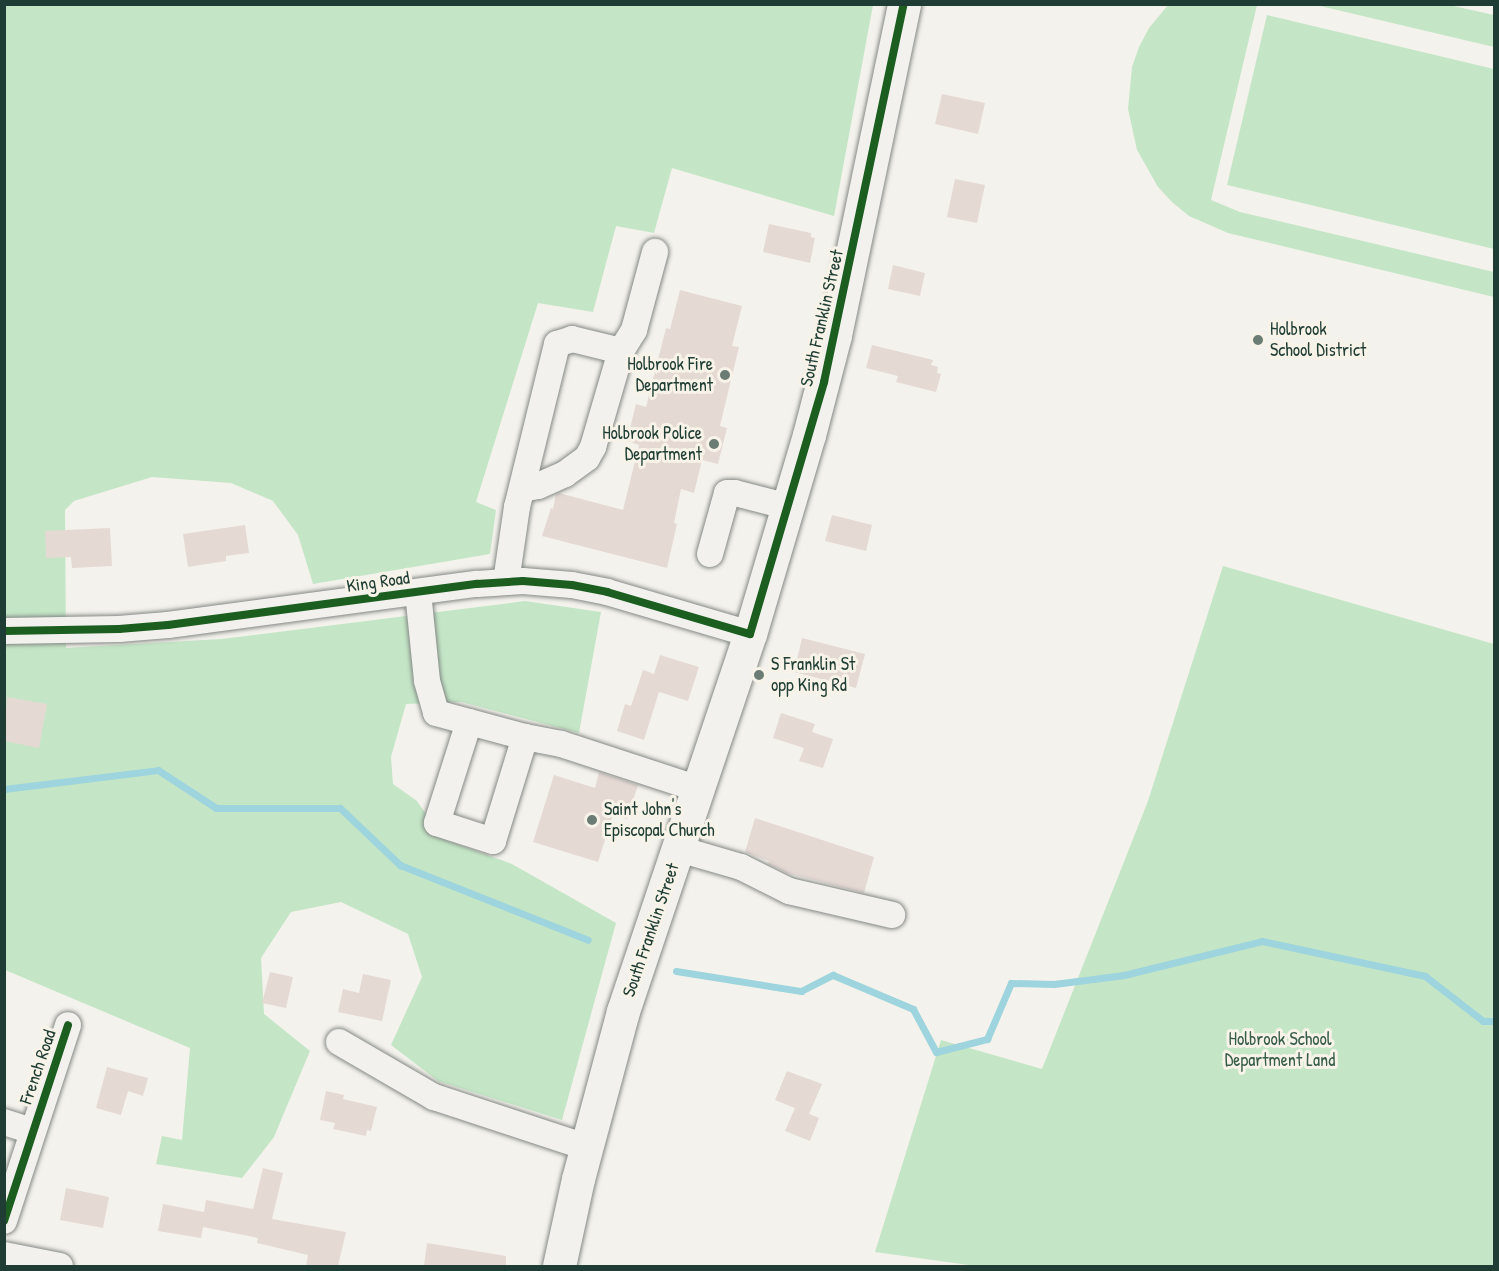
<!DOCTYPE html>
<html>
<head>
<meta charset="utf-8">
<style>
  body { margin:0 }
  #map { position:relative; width:1499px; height:1271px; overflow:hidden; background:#f4f2ec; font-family:"Patrick Hand",sans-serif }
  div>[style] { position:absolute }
  .green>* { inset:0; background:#c4e6c6 }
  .stream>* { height:7px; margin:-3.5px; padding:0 3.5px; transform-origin:3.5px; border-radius:3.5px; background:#9ed4dd }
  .building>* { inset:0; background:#e5d9d4 }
  .roads { filter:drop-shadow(0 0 2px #848985) drop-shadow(0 0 2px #848985) }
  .minor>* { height:26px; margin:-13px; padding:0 13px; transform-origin:13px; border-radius:13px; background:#f2f1ed }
  .major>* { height:33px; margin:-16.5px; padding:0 16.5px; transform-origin:16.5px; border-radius:16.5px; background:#f2f1ed }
  .cycleway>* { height:8px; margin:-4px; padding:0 4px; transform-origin:4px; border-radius:4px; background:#1b5e20 }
  .dots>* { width:16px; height:16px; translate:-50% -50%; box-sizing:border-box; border:3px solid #f7f3e8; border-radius:50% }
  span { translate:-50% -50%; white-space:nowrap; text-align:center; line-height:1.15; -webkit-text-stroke:6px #f7f3e8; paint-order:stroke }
  .street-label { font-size:18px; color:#1f3d34 }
  .poi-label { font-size:18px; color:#1f3d34 }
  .left { translate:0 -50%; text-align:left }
  .right { translate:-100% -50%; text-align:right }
  .park-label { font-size:18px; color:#385d4b }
  .frame { position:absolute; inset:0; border:6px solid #1f3d34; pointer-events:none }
</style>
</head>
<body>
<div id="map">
  <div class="green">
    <div style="clip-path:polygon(1169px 4px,1257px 5px,1211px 200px,1240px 212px,1494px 272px,1494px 297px,1228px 233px,1189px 216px,1172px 202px,1158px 187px,1137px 150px,1128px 109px,1132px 67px,1139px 47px,1149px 28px)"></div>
    <div style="clip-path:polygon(4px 5px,873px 5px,834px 216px,672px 168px,654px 233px,616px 226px,593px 312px,538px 303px,476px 502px,496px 510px,490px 554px,313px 584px,298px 535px,273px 501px,231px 483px,152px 477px,74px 501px,65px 510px,66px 648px,221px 639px,525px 601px,601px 612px,579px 733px,461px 702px,406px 704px,391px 757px,393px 784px,417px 801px,443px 839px,512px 864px,616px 923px,562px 1120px,438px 1081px,391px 1045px,422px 977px,408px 934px,341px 902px,291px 912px,261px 958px,264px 1014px,310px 1051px,274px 1137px,242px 1178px,156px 1164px,162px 1136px,182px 1140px,190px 1048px,5px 970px)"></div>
    <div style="clip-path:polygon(1316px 5px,1449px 5px,1494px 15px,1494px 47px)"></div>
    <div style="clip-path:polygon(1267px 15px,1494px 69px,1494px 249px,1227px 185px)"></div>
    <div style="clip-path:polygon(1223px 566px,1494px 644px,1494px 1266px,976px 1266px,875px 1252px,941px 1040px,1042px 1069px,1148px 801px)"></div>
  </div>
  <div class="stream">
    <div style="left:4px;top:789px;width:155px;rotate:-7deg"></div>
    <div style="left:158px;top:770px;width:69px;rotate:33.2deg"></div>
    <div style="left:216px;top:808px;width:124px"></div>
    <div style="left:340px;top:808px;width:83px;rotate:43.5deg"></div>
    <div style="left:400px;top:865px;width:202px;rotate:21.7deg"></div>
    <div style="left:676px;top:971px;width:127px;rotate:9.1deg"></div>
    <div style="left:801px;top:991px;width:36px;rotate:-27deg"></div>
    <div style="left:833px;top:975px;width:87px;rotate:23deg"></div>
    <div style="left:913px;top:1009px;width:49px;rotate:61.9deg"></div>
    <div style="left:936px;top:1052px;width:53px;rotate:-14.3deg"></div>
    <div style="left:987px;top:1039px;width:61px;rotate:-66.8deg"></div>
    <div style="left:1011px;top:983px;width:43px;rotate:1.3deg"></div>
    <div style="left:1054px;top:984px;width:71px;rotate:-7.3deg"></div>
    <div style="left:1124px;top:975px;width:142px;rotate:-13.8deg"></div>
    <div style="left:1262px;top:941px;width:167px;rotate:12.1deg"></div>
    <div style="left:1425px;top:976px;width:73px;rotate:37.8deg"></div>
    <div style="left:1483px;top:1021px;width:11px"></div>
  </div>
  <div class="building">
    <div style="clip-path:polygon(942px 94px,985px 103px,978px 134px,935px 124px)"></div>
    <div style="clip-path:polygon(955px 179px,985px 185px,977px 223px,947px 217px)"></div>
    <div style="clip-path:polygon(769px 224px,811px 233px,811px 237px,815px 238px,810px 263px,763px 252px)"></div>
    <div style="clip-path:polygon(893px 265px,925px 273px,920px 296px,888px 289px)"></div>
    <div style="clip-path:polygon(680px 290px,742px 306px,732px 346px,739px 347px,720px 426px,727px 428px,718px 464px,702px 460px,694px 493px,681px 489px,674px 523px,677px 524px,667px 568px,542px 536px,551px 508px,553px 509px,556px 494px,559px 493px,623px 510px,639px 445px,627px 441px,636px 404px,646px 407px,666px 328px,670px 329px)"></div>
    <div style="clip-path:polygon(872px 345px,933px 360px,931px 365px,938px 367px,937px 373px,941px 374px,936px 392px,896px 382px,898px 376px,866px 368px)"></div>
    <div style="clip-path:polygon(832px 515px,872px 525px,866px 551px,825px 541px)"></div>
    <div style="clip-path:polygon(245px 525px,249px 553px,226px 556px,226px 561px,188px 567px,183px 534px)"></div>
    <div style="clip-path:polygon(110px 528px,112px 566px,72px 568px,71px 557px,46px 558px,45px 531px)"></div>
    <div style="clip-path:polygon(802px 638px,865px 654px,856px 688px,794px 672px)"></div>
    <div style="clip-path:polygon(660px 655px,699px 667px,688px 701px,659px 692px,644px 740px,617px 731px,625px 704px,631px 706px,643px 670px,654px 674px)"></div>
    <div style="clip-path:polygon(7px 697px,47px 704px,39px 748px,4px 741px)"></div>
    <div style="clip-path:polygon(781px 713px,815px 724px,812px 732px,833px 739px,823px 768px,799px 761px,804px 748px,773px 738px)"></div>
    <div style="clip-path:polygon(599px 772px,638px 785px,627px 819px,613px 815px,598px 862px,533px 842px,554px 775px,595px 788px)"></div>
    <div style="clip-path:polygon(755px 818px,874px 857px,864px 893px,787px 873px,768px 864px,769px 861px,745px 852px)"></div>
    <div style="clip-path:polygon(270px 972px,293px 977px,286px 1008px,262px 1003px)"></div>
    <div style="clip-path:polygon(363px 974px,391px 980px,382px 1021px,338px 1012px,343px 989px,359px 993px)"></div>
    <div style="clip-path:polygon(107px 1067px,148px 1078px,143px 1096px,128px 1091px,121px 1115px,96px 1108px)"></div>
    <div style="clip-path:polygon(787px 1071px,822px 1084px,809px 1114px,805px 1112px,819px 1118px,810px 1141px,785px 1131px,795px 1108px,775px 1100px)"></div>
    <div style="clip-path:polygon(326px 1091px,344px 1095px,343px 1099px,377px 1107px,371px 1131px,367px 1130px,366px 1136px,333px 1129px,335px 1123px,320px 1120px)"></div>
    <div style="clip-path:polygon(263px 1168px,283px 1173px,272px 1219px,346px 1232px,338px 1266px,306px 1266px,308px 1255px,257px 1243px,258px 1238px,203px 1227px,201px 1238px,158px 1231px,163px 1204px,204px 1212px,206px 1200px,253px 1209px)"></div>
    <div style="clip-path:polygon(66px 1188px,109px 1197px,103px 1228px,60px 1220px)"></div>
    <div style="clip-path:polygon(427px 1243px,506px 1256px,506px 1266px,424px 1266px)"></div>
  </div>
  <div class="roads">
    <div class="minor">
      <div style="left:522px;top:489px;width:16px;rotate:-11deg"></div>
      <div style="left:538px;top:486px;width:30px;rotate:-24deg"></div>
      <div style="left:565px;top:474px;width:27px;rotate:-36deg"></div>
      <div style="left:587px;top:458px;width:13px;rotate:-61deg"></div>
      <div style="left:593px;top:447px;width:100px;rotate:-73.7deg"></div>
      <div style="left:621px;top:351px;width:25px;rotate:-58deg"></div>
      <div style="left:634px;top:330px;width:81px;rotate:-74.9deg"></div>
      <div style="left:710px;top:554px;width:63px;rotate:-74.4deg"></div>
      <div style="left:727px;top:493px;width:8px"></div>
      <div style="left:735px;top:493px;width:56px;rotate:14.5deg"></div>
      <div style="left:506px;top:582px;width:76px;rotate:-81.7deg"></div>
      <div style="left:517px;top:507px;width:168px;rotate:-76.2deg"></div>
      <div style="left:557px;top:344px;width:16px;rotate:-18deg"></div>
      <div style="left:572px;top:339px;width:50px;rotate:13.8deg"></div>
      <div style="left:418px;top:592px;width:89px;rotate:84.2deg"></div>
      <div style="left:427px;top:681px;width:33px;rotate:74deg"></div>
      <div style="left:436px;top:713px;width:92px;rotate:15.1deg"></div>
      <div style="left:525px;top:737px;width:37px;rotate:11deg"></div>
      <div style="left:561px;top:744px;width:145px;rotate:18.1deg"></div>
      <div style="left:4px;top:631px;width:115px;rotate:-1deg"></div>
      <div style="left:119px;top:629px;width:49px;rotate:-4.7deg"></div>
      <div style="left:168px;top:625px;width:312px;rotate:-7.6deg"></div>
      <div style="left:477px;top:584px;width:46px;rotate:-3.7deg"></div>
      <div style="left:523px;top:581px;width:49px;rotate:4.7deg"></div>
      <div style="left:572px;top:585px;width:36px;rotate:11deg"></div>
      <div style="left:607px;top:592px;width:149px;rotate:16.4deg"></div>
      <div style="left:469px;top:722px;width:106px;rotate:107.6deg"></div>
      <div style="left:437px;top:823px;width:59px;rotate:17.8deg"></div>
      <div style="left:493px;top:841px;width:109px;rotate:-72.9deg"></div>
      <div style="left:679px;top:849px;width:65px;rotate:16.2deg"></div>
      <div style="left:741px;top:867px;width:54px;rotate:26.6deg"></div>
      <div style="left:789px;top:891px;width:106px;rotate:13.1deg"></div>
      <div style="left:339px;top:1042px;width:110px;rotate:30.1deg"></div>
      <div style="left:434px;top:1097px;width:160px;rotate:18.2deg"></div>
      <div style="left:4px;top:1122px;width:29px;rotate:18deg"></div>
      <div style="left:4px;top:1221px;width:206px;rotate:-71.9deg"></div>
      <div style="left:4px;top:1255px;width:57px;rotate:11.1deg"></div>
    </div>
    <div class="major">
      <div style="left:559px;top:1266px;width:89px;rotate:-77.7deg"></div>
      <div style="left:578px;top:1179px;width:174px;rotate:-75deg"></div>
      <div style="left:623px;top:1011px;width:398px;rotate:-71.4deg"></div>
      <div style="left:750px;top:634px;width:208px;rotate:-73.5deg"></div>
      <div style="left:809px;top:435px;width:103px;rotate:-75.4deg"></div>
      <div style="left:835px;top:335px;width:338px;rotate:-78.2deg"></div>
    </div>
  </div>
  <div class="cycleway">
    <div style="left:4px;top:631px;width:115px;rotate:-1deg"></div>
    <div style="left:119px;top:629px;width:49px;rotate:-4.7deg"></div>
    <div style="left:168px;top:625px;width:312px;rotate:-7.6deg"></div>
    <div style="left:477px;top:584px;width:46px;rotate:-3.7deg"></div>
    <div style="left:523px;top:581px;width:49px;rotate:4.7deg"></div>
    <div style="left:572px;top:585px;width:36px;rotate:11deg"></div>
    <div style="left:607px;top:592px;width:149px;rotate:16.4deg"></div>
    <div style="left:750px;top:634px;width:263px;rotate:-73.6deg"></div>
    <div style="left:824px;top:382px;width:386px;rotate:-78.1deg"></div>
    <div style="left:4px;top:1221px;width:206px;rotate:-71.9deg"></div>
  </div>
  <div class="dots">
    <div style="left:1258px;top:340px;background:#6a7c74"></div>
    <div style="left:725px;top:375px;background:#6a7c74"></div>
    <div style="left:714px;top:444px;background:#6a7c74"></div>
    <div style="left:759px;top:675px;background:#6a7c74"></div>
    <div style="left:592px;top:820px;background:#6a7c74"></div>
  </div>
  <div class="street-label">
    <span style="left:822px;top:318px;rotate:-77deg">South Franklin Street</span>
    <span style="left:378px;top:582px;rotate:-8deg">King Road</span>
    <span style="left:651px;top:930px;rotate:-71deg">South Franklin Street</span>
    <span style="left:38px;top:1067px;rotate:-71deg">French Road</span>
  </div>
  <div class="poi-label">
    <span class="left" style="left:1270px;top:340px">Holbrook<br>School District</span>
    <span class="right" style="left:713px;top:375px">Holbrook Fire<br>Department</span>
    <span class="right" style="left:702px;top:444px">Holbrook Police<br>Department</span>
    <span class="left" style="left:771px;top:675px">S Franklin St<br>opp King Rd</span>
    <span class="left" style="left:604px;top:820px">Saint John's<br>Episcopal Church</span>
  </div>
  <div class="park-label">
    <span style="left:1280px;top:1050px">Holbrook School<br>Department Land</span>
  </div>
  <div class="frame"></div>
</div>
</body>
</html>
